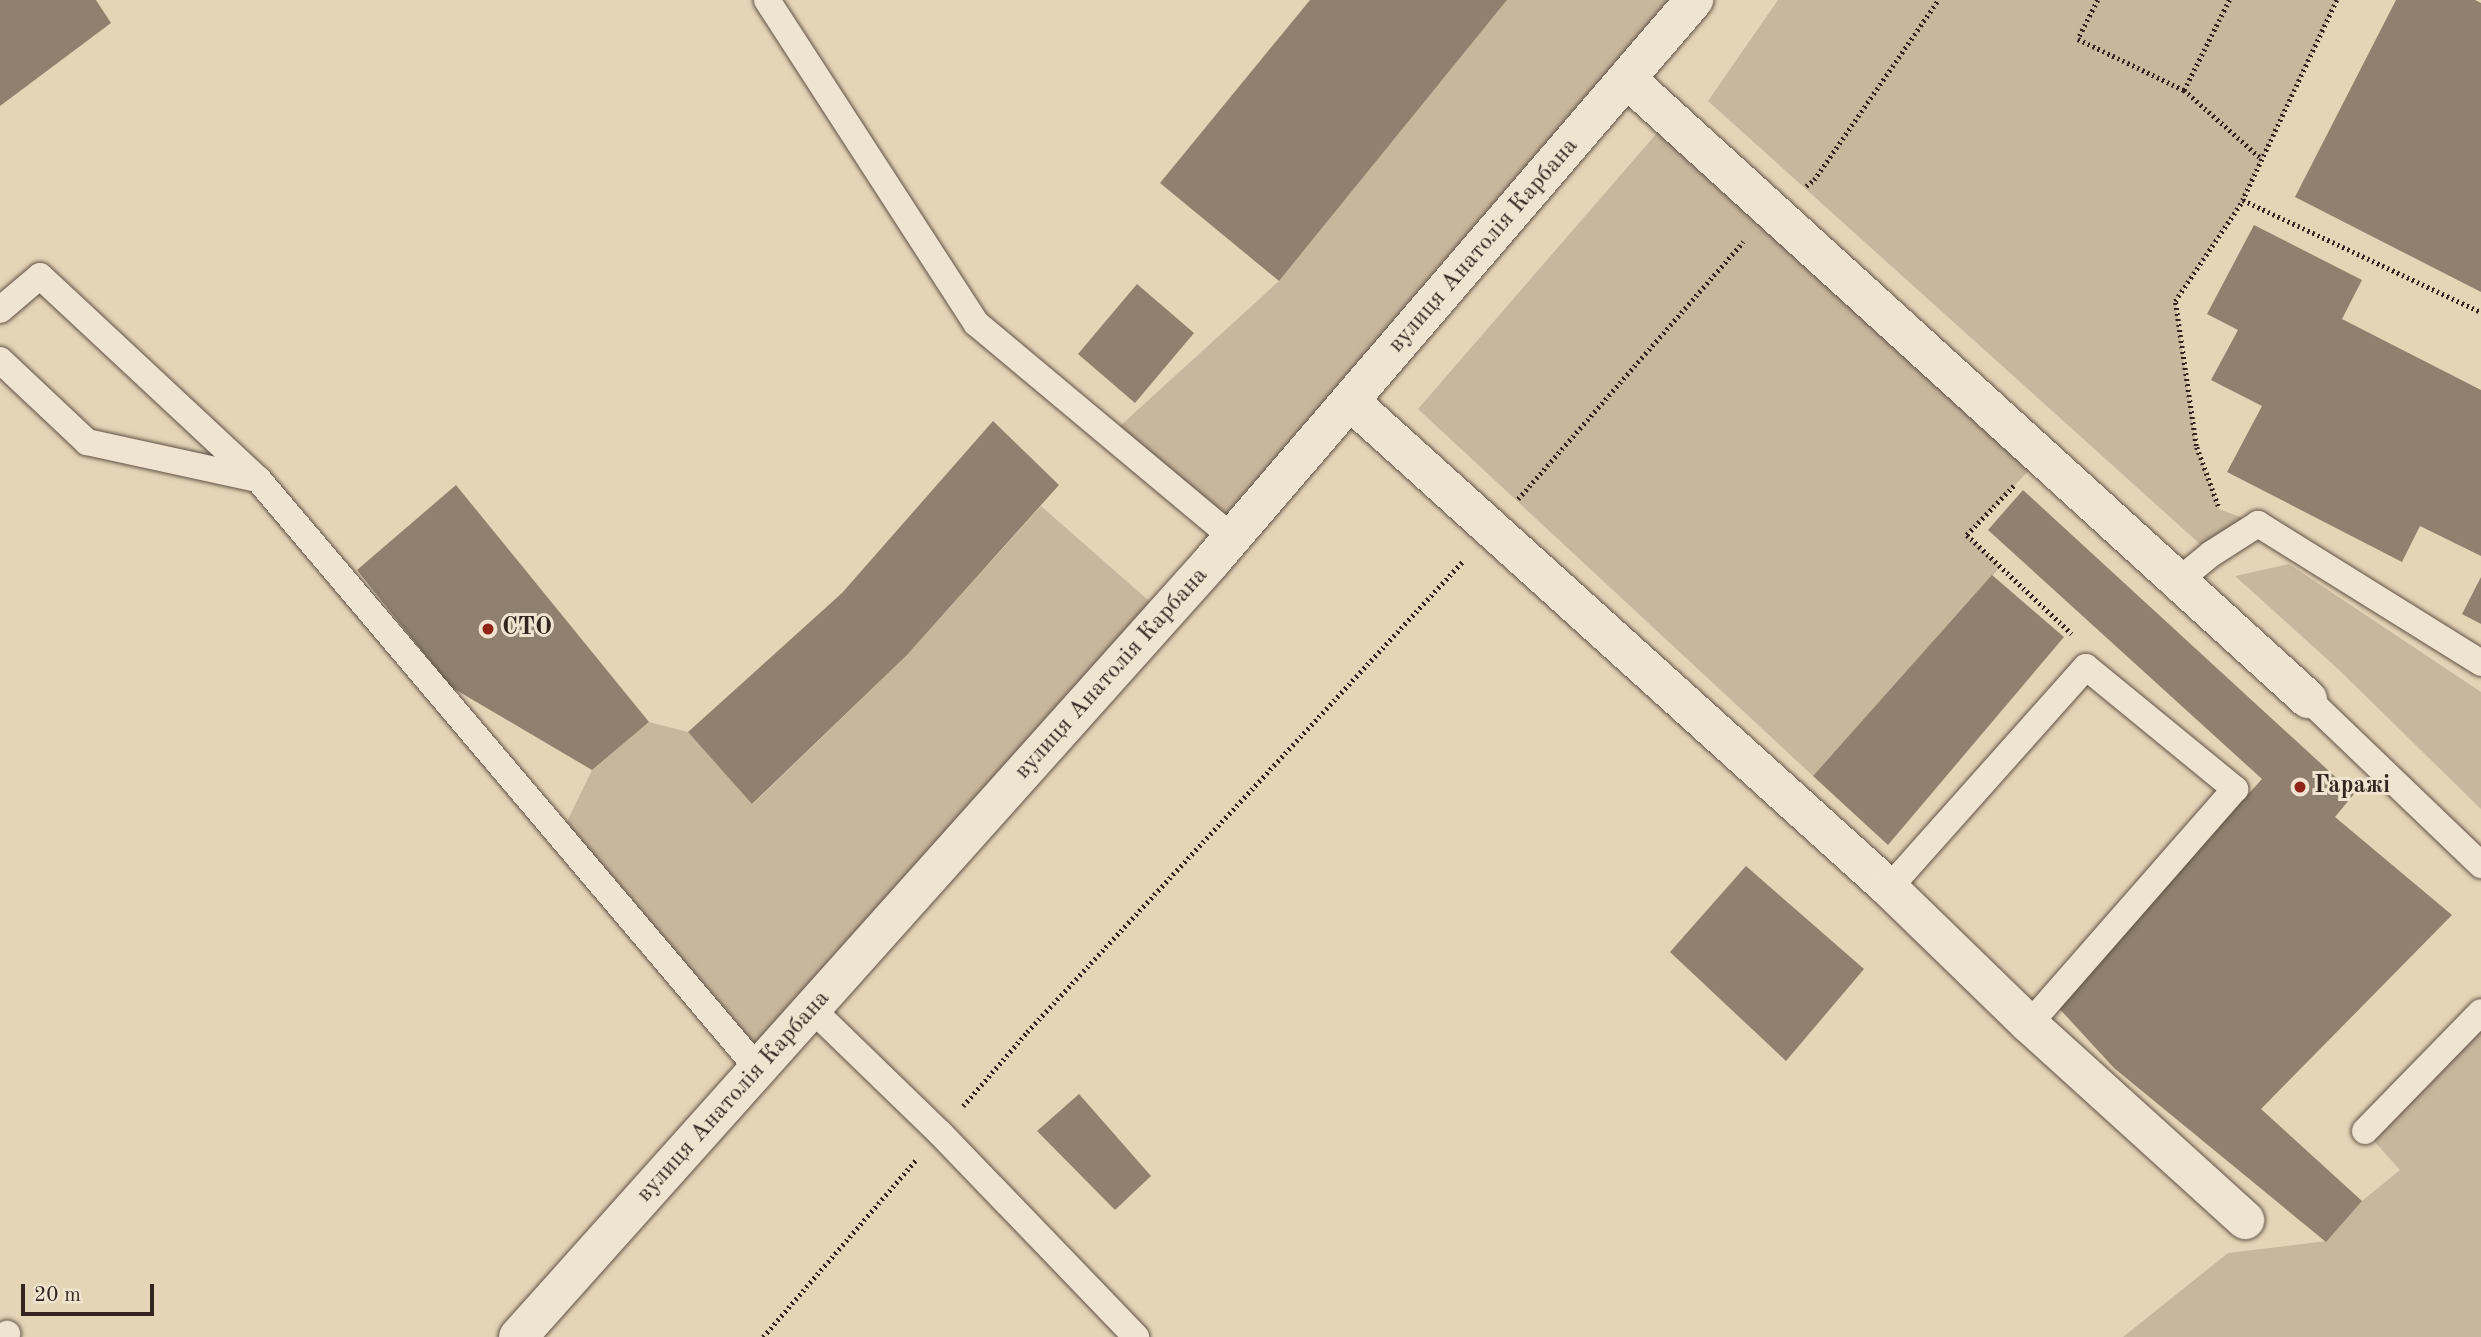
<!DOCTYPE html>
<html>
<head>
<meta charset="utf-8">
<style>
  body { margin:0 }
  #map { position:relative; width:2481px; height:1337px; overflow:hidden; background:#e5d5b7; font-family:"Old Standard TT",serif }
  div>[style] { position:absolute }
  .green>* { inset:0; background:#c7b79d }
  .building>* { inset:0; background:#8f816e }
  .path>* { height:4.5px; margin-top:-2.25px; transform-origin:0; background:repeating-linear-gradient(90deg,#32251f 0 2px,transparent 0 5.5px) }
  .roads { filter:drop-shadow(0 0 2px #5f5145) drop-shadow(0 0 2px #5f5145) }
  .lane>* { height:26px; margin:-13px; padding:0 13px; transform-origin:13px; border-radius:13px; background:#eee4d0 }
  .street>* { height:38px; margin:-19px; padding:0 19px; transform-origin:19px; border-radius:19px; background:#eee4d0 }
  .secondary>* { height:38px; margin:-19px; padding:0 19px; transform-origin:19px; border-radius:19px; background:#eee4d0 }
  .dots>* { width:19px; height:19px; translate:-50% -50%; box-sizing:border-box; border:4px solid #eee4d0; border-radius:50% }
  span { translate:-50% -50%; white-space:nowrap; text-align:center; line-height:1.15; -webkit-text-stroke:6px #eee4d0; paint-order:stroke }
  .street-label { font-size:24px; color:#32251f }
  .poi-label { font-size:24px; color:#32251f; font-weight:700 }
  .left { translate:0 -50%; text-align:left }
  .scale { position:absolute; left:21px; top:1284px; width:133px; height:32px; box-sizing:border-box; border:4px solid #32251f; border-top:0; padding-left:9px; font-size:21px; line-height:24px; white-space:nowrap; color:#32251f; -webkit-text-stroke:5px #eee4d0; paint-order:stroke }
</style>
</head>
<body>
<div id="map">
  <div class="green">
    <div style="clip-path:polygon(1507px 0,1694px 0,1233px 538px,1109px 436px,1279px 281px)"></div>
    <div style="clip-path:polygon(1778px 0,2337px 0,2243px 200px,2175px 301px,2196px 446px,2219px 509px,2258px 524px,2211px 554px,1708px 101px)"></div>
    <div style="clip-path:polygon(1670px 118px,2042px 457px,1967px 535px,2000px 567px,1813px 776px,1418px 409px)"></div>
    <div style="clip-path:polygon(1041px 506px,1165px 615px,759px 1070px,560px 836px,592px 770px,649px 722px,688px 732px,753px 804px,906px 656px)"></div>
    <div style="clip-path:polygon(2289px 564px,2481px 692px,2481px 809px,2338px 669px,2235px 576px)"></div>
    <div style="clip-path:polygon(2481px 1012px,2481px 1337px,2123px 1337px,2228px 1253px,2326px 1241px,2362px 1201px,2400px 1170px,2365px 1131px)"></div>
  </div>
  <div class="building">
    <div style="clip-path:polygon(0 0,96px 0,111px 23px,0 106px)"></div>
    <div style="clip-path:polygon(1310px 0,1507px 0,1279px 281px,1160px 183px)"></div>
    <div style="clip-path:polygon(2396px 0,2475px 0,2481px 3px,2481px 292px,2295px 197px)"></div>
    <div style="clip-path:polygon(2254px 225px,2362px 280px,2342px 319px,2481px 390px,2481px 556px,2420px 526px,2402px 562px,2227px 472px,2262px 406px,2211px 380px,2238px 330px,2207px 314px)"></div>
    <div style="clip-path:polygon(1137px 284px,1194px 333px,1135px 403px,1078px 354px)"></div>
    <div style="clip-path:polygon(993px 421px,1059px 485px,906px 656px,752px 804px,688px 732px,842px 593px)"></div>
    <div style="clip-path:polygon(456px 485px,649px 722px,592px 770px,451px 687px,357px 570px)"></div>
    <div style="clip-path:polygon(2023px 490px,2354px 794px,2335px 817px,2452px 915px,2261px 1109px,2362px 1201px,2326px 1242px,2114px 1068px,2056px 1005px,2262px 779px,1988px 530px)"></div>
    <div style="clip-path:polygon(1992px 575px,2064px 637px,1888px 845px,1813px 776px)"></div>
    <div style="clip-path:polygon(2481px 577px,2481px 624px,2462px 614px)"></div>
    <div style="clip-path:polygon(1746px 866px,1864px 969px,1786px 1061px,1670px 952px)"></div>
    <div style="clip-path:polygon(1079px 1094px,1151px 1176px,1115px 1210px,1037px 1131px)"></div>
  </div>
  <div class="path">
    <div style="left:2098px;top:0;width:44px;rotate:117.1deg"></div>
    <div style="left:2078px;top:39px;width:118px;rotate:25.7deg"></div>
    <div style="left:2184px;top:90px;width:101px;rotate:-63.4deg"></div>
    <div style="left:2337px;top:0;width:221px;rotate:115.2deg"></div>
    <div style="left:2243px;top:200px;width:263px;rotate:25.2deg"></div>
    <div style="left:2184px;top:90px;width:104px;rotate:41.5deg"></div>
    <div style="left:1806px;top:186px;width:10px;rotate:-37deg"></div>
    <div style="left:1814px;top:180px;width:219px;rotate:-55.4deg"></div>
    <div style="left:2014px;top:486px;width:68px;rotate:133.8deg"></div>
    <div style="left:1967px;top:535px;width:144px;rotate:43.3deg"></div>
    <div style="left:1518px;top:499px;width:342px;rotate:-48.8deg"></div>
    <div style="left:2218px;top:506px;width:64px;rotate:-110.1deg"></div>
    <div style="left:2196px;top:446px;width:147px;rotate:-98.2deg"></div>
    <div style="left:2175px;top:301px;width:122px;rotate:-56deg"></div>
    <div style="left:963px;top:1106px;width:98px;rotate:-49.1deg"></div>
    <div style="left:1027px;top:1032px;width:642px;rotate:-47.21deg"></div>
    <div style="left:763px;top:1337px;width:234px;rotate:-49.2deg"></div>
  </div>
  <div class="roads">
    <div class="lane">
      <div style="left:767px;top:0;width:385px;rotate:57.1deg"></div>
      <div style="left:976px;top:323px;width:335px;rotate:39.9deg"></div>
      <div style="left:0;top:310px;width:52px;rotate:-40.4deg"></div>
      <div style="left:40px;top:276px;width:298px;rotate:43deg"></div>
      <div style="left:258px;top:479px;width:775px;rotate:49.71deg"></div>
      <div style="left:0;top:360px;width:120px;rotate:43.3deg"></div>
      <div style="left:87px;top:442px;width:173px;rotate:12.3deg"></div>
      <div style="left:2178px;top:581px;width:43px;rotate:-39.3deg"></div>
      <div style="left:2211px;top:554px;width:56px;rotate:-32.6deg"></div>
      <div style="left:2258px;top:524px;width:263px;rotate:31.9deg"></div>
      <div style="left:2308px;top:699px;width:240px;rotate:43.8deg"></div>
      <div style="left:1889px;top:888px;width:296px;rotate:-48.3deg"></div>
      <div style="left:2086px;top:667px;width:193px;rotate:39.3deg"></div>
      <div style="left:2235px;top:789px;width:313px;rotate:131.2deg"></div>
      <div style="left:813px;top:1010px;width:177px;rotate:44.1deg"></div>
      <div style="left:940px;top:1133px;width:283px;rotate:46.1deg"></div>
      <div style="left:2365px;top:1131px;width:166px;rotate:-45.7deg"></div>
      <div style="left:5px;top:1337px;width:4px;rotate:-56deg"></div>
    </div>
    <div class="street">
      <div style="left:1627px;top:79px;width:921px;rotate:42.32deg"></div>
      <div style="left:1350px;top:401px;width:726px;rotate:42.1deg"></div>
      <div style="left:1889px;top:888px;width:195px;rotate:44.2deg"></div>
      <div style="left:2029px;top:1024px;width:292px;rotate:42.2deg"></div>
    </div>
    <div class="secondary">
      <div style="left:518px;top:1337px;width:1041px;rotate:-48.19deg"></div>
      <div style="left:1212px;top:561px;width:740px;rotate:-49.33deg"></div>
    </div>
  </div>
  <div class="dots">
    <div style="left:488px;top:629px;background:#8f2418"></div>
    <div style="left:2300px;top:787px;background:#8f2418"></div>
  </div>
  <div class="street-label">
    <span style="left:1484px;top:246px;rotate:-49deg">вулиця Анатолія Карбана</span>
    <span style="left:1112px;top:674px;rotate:-48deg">вулиця Анатолія Карбана</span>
    <span style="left:734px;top:1097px;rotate:-48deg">вулиця Анатолія Карбана</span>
  </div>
  <div class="poi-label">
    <span class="left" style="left:502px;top:629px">СТО</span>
    <span class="left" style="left:2314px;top:787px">Гаражі</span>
  </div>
  <div class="scale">20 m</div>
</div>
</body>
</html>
